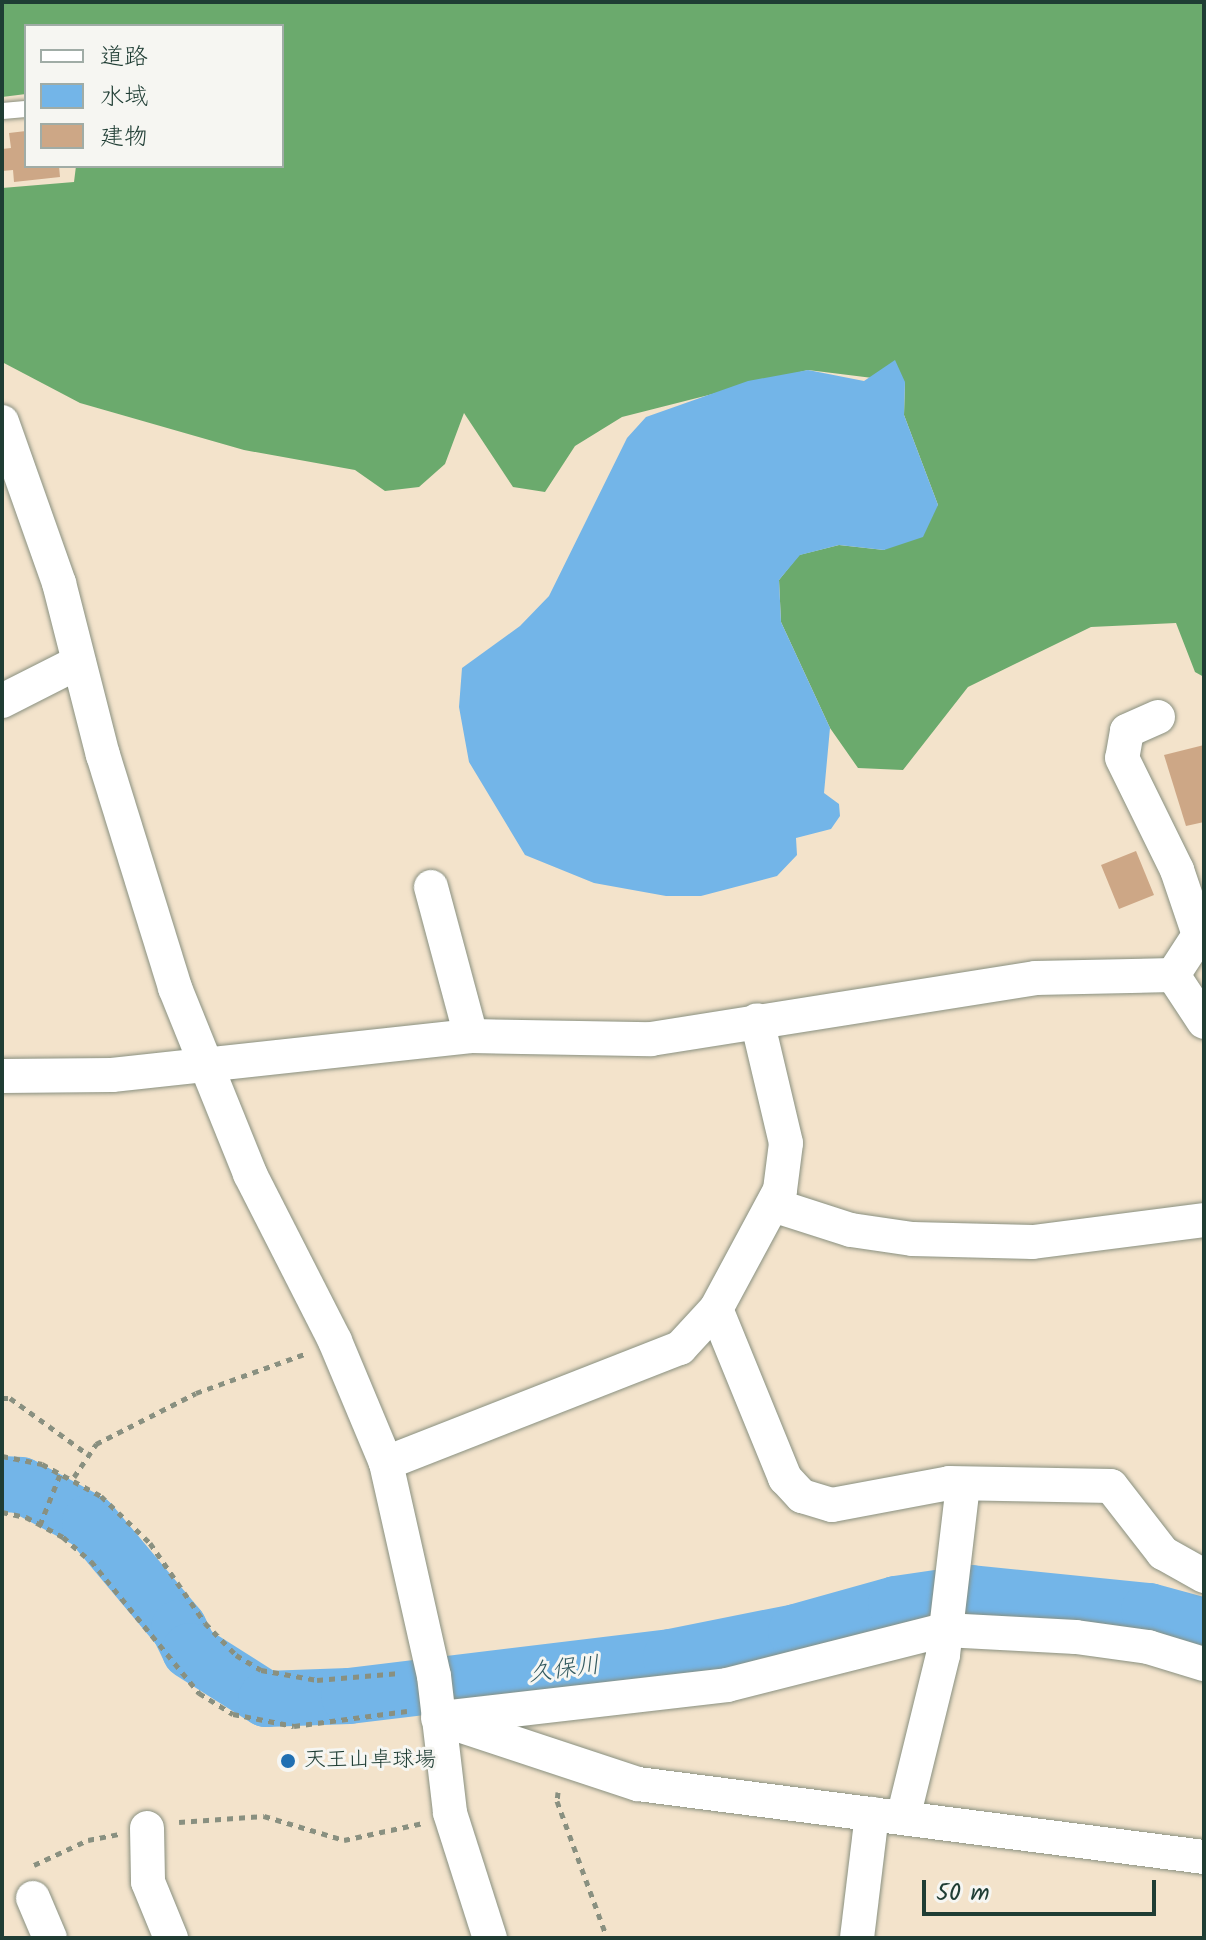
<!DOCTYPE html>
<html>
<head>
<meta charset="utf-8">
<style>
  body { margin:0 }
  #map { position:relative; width:1206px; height:1940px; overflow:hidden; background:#f3e3cb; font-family:Kalam,"Klee One",sans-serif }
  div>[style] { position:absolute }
  .forest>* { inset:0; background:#6baa6d }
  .water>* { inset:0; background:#73b5e8 }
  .river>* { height:56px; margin:-28px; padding:0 28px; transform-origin:28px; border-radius:28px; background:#73b5e8 }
  .building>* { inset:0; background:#cda786 }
  .path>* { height:5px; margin-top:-2.5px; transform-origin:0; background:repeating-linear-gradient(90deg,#899080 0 6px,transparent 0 12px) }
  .roads { filter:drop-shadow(0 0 2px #899080) drop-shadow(0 0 2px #899080) }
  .service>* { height:16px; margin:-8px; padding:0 8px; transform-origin:8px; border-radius:8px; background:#fff }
  .minor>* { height:34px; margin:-17px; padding:0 17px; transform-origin:17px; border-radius:17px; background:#fff }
  .dots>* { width:22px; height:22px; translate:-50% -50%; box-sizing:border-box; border:4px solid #f6f6f2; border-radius:50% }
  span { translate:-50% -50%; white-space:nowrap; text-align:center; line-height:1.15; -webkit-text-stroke:6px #f6f6f2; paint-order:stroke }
  .poi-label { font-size:22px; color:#1f3d34 }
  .left { translate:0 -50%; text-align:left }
  .water-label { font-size:24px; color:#345b61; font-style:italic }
  .frame { position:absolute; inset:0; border:4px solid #1f3d34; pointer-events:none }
  .legend { position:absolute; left:24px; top:24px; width:260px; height:144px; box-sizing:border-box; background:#f6f6f2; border:2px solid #a0aca6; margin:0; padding:10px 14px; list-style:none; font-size:24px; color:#1f3d34 }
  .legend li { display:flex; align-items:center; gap:16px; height:40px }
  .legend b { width:40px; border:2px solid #a0aca6 }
  .scale { position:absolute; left:922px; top:1880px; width:234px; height:36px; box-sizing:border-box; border:4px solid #1f3d34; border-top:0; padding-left:10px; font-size:24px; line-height:28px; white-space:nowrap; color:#1f3d34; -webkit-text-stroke:6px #f6f6f2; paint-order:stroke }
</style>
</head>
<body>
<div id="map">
  <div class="forest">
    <div style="clip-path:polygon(2px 2px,1204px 2px,1204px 677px,1195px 672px,1176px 623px,1091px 627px,968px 687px,903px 770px,858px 768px,830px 728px,781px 622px,779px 580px,799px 555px,839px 545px,884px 550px,938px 505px,904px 415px,905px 382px,808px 370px,622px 417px,575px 446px,545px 492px,513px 487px,464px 413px,445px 464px,419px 487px,385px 491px,355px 470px,244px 450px,80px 403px,2px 362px,2px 188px,74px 182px,76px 166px,282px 166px,282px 26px,26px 26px,26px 94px,2px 97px)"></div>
  </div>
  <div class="water">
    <div style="clip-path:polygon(895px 360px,905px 382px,904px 415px,938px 505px,923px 537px,884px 550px,839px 545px,800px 555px,779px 580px,781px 622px,830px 728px,824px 793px,839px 804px,840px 816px,831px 829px,796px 838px,797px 855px,777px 876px,701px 896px,666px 896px,594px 883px,525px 855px,469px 762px,459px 707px,462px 668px,520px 626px,549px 596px,627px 438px,646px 417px,748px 381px,808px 370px,864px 381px)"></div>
  </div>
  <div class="river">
    <div style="left:2px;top:1484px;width:19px;rotate:3deg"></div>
    <div style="left:21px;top:1485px;width:78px;rotate:28.2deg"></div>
    <div style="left:90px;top:1522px;width:138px;rotate:50deg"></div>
    <div style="left:179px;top:1628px;width:25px;rotate:64deg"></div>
    <div style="left:190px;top:1651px;width:90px;rotate:32.3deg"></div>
    <div style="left:266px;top:1699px;width:83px;rotate:-2.1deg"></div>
    <div style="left:349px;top:1696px;width:324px;rotate:-6.9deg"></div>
    <div style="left:671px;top:1657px;width:127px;rotate:-11.3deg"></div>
    <div style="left:796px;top:1632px;width:104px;rotate:-15.6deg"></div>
    <div style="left:896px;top:1604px;width:76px;rotate:-8.3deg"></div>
    <div style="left:971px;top:1593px;width:179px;rotate:5.8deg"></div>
    <div style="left:1149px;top:1611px;width:57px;rotate:15.3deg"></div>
  </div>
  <div class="building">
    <div style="clip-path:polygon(26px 131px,26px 166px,59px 166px,60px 177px,14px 182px,13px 170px,2px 171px,2px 149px,11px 148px,9px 133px)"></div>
    <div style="clip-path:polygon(1204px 745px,1204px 822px,1186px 826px,1164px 755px)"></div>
    <div style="clip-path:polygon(1136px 851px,1154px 895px,1119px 909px,1101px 865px)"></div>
  </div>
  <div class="path">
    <div style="left:2px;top:1398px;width:8px"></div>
    <div style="left:10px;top:1398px;width:94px;rotate:35.9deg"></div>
    <div style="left:2px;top:1456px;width:41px;rotate:11.3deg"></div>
    <div style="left:42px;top:1464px;width:67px;rotate:28.5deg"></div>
    <div style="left:101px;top:1496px;width:68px;rotate:43.8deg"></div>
    <div style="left:150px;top:1543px;width:97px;rotate:55.5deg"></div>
    <div style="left:205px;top:1623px;width:45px;rotate:45.9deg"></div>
    <div style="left:236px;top:1655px;width:29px;rotate:31deg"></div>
    <div style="left:261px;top:1670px;width:57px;rotate:10.1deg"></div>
    <div style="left:317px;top:1680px;width:83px;rotate:-4.8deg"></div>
    <div style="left:74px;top:1477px;width:40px;rotate:-56deg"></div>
    <div style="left:96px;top:1444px;width:112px;rotate:-27deg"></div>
    <div style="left:196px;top:1393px;width:118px;rotate:-19.8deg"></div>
    <div style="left:2px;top:1512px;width:25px;rotate:12deg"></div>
    <div style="left:26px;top:1517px;width:42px;rotate:28.4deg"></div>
    <div style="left:63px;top:1537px;width:37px;rotate:41deg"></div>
    <div style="left:91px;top:1561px;width:171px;rotate:50.7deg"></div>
    <div style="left:199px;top:1693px;width:40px;rotate:32deg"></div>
    <div style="left:233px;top:1714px;width:62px;rotate:11.1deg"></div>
    <div style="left:294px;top:1726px;width:114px;rotate:-7.6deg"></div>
    <div style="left:40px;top:1525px;width:57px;rotate:-68.4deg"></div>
    <div style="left:558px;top:1792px;width:9px;rotate:96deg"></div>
    <div style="left:557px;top:1801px;width:146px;rotate:69.9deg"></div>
    <div style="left:179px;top:1822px;width:85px;rotate:-4deg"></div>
    <div style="left:264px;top:1816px;width:84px;rotate:16.7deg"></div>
    <div style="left:344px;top:1840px;width:81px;rotate:-12.1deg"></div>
    <div style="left:34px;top:1865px;width:60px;rotate:-24.8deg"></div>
    <div style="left:88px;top:1840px;width:31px;rotate:-11deg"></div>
  </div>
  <div class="roads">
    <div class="service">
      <div style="left:2px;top:111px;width:24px;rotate:-5deg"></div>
    </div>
    <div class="minor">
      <div style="left:2px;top:422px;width:171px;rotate:70.5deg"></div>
      <div style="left:59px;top:583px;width:178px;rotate:75.7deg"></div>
      <div style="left:103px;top:755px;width:244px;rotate:72.8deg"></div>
      <div style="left:175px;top:988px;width:201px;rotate:68deg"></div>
      <div style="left:250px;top:1174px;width:187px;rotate:63deg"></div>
      <div style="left:335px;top:1341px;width:132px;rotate:67.3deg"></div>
      <div style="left:386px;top:1463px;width:218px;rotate:77.3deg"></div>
      <div style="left:434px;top:1676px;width:138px;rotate:83.3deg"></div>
      <div style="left:450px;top:1813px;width:131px;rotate:72.3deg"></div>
      <div style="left:2px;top:701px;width:86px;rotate:-26.9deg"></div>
      <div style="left:1158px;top:717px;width:34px;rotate:156deg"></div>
      <div style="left:1127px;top:731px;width:27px;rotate:100deg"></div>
      <div style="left:1122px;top:758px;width:125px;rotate:63.8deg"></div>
      <div style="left:1177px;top:870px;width:69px;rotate:71.3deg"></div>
      <div style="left:1199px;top:935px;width:48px;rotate:123deg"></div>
      <div style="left:431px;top:887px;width:154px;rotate:75deg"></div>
      <div style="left:2px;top:1076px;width:110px;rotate:-0.5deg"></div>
      <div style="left:112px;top:1075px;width:361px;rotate:-6.2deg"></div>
      <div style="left:471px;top:1036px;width:180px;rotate:1deg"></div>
      <div style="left:651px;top:1039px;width:389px;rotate:-9deg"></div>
      <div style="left:1035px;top:978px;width:138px;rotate:-1.2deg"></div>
      <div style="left:1173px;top:975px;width:56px;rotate:56.6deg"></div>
      <div style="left:773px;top:1205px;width:82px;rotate:17.8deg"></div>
      <div style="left:851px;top:1230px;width:62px;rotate:8.4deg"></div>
      <div style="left:912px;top:1239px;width:121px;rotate:1.4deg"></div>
      <div style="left:1033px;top:1242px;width:172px;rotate:-7.3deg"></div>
      <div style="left:716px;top:1309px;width:183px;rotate:67.8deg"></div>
      <div style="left:785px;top:1478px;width:25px;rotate:47deg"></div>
      <div style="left:802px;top:1496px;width:31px;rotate:17deg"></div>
      <div style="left:832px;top:1505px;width:119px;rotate:-10.6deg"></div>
      <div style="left:949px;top:1483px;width:162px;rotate:1.1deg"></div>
      <div style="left:1111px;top:1486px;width:85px;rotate:52.2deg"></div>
      <div style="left:1163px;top:1553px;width:47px;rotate:29.3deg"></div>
      <div style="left:386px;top:1463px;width:316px;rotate:-21.4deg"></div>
      <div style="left:680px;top:1348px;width:53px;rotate:-47.3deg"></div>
      <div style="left:716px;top:1309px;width:135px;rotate:-61.7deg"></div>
      <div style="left:780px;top:1190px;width:47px;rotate:-82.7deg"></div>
      <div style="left:786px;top:1143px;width:126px;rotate:-103.3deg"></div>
      <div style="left:451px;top:1717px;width:278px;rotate:-6.6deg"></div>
      <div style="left:727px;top:1685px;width:225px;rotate:-14.2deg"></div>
      <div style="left:945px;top:1630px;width:131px;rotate:3.1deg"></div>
      <div style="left:1076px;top:1637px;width:73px;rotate:7.9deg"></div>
      <div style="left:1148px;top:1647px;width:59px;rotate:16.9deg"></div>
      <div style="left:438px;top:1718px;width:211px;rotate:18.3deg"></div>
      <div style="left:638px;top:1784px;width:571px;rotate:7.35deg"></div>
      <div style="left:903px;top:1818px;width:168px;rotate:-76.2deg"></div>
      <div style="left:943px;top:1655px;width:172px;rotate:-83.3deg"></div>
      <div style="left:147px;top:1828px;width:54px;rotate:88.9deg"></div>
      <div style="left:148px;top:1882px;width:61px;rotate:67.7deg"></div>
      <div style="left:33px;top:1898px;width:43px;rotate:67deg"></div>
      <div style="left:857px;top:1938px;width:125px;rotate:-83.1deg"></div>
    </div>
  </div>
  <div class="dots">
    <div style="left:288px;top:1761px;background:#1f6fb2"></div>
  </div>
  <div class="poi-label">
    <span class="left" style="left:304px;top:1761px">天王山卓球場</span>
  </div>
  <div class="water-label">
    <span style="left:564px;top:1670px;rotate:-7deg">久保川</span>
  </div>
  <div class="frame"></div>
  <ul class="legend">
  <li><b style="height:10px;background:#fff"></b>道路</li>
  <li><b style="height:22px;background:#73b5e8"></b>水域</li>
  <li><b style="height:22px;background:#cda786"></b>建物</li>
  </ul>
  <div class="scale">50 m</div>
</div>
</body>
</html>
